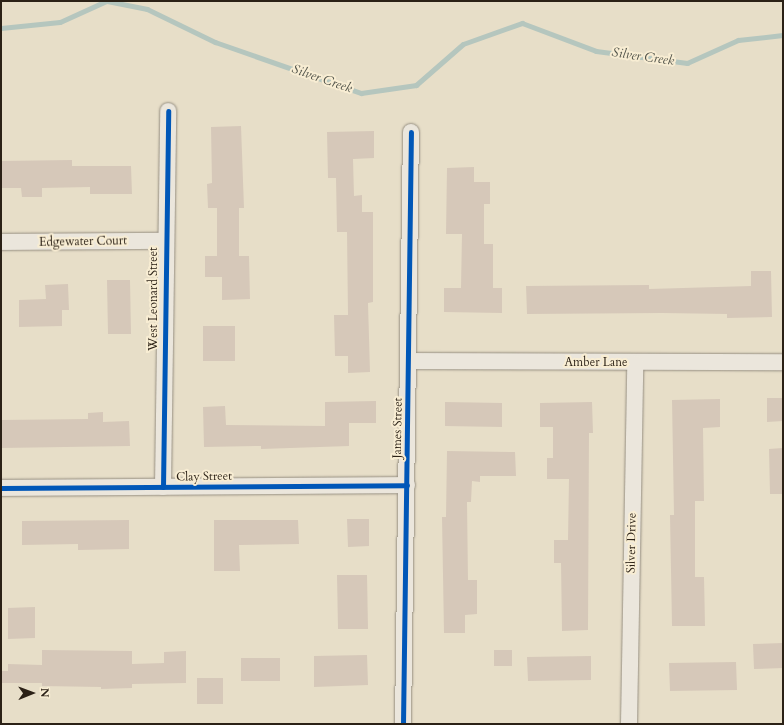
<!DOCTYPE html>
<html>
<head>
<meta charset="utf-8">
<style>
  body { margin:0 }
  #map { position:relative; width:784px; height:725px; overflow:hidden; background:#e7dec8; font-family:Cardo,serif }
  div>[style] { position:absolute }
  .stream>* { height:5px; margin:-2.5px; padding:0 2.5px; transform-origin:2.5px; border-radius:2.5px; background:#b5c6be }
  .building>* { inset:0; background:#d6c8b9 }
  .roads { filter:drop-shadow(0 0 1px #968f82) drop-shadow(0 0 1px #968f82) }
  .street>* { height:16px; margin:-8px; padding:0 8px; transform-origin:8px; border-radius:8px; background:#ebe6dc }
  .cycleway>* { height:5px; margin:-2.5px; padding:0 2.5px; transform-origin:2.5px; border-radius:2.5px; background:#0057b8 }
  span { translate:-50% -50%; white-space:nowrap; text-align:center; line-height:1.15; -webkit-text-stroke:4px #f8edd3; paint-order:stroke }
  .street-label { font-size:12px; color:#2b2116 }
  .water-label { font-size:13px; color:#4e5047; font-style:italic }
  .frame { position:absolute; inset:0; border:2px solid #2b2116; pointer-events:none }
  .north { position:absolute; left:12px; top:673px; width:40px; height:40px; -webkit-text-stroke:3px #f8edd3; paint-order:stroke; rotate:89deg; font-size:11px; font-weight:700; line-height:16px; text-align:center; color:#2b2116 }
  .north::after { content:''; display:block; margin:auto; width:14px; height:18px; background:#2b2116; clip-path:polygon(50% 0,100% 100%,50% 72%,0 100%) }
</style>
</head>
<body>
<div id="map">
  <div class="stream">
    <div style="left:107px;top:1px;width:41px;rotate:11.3deg"></div>
    <div style="left:147px;top:9px;width:76px;rotate:25.9deg"></div>
    <div style="left:215px;top:42px;width:155px;rotate:19.3deg"></div>
    <div style="left:361px;top:93px;width:56px;rotate:-8.3deg"></div>
    <div style="left:416px;top:85px;width:62px;rotate:-41.1deg"></div>
    <div style="left:463px;top:44px;width:63px;rotate:-19.6deg"></div>
    <div style="left:522px;top:23px;width:79px;rotate:20.7deg"></div>
    <div style="left:596px;top:51px;width:92px;rotate:7.5deg"></div>
    <div style="left:687px;top:63px;width:56px;rotate:-24.3deg"></div>
    <div style="left:738px;top:40px;width:45px;rotate:-6.3deg"></div>
    <div style="left:1px;top:28px;width:59px;rotate:-5.8deg"></div>
    <div style="left:60px;top:22px;width:51px;rotate:-24.5deg"></div>
  </div>
  <div class="building">
    <div style="clip-path:polygon(241px 126px,244px 208px,239px 208px,239px 256px,249px 256px,250px 299px,222px 300px,222px 277px,205px 277px,205px 256px,217px 256px,217px 208px,208px 208px,207px 184px,212px 183px,211px 127px)"></div>
    <div style="clip-path:polygon(374px 131px,374px 158px,353px 159px,354px 196px,362px 195px,362px 212px,373px 212px,373px 302px,368px 303px,370px 372px,348px 373px,348px 356px,335px 356px,334px 315px,348px 315px,347px 232px,337px 232px,336px 178px,328px 178px,327px 132px)"></div>
    <div style="clip-path:polygon(72px 160px,72px 166px,131px 166px,132px 194px,90px 194px,90px 187px,42px 188px,42px 197px,22px 197px,21px 188px,1px 188px,1px 161px)"></div>
    <div style="clip-path:polygon(474px 167px,474px 182px,490px 182px,490px 204px,484px 204px,484px 244px,493px 244px,493px 288px,502px 288px,502px 313px,444px 312px,444px 288px,461px 288px,462px 234px,446px 234px,447px 168px)"></div>
    <div style="clip-path:polygon(751px 271px,771px 271px,772px 317px,727px 318px,727px 314px,662px 313px,527px 314px,526px 286px,649px 285px,649px 289px,751px 286px)"></div>
    <div style="clip-path:polygon(107px 280px,130px 280px,131px 334px,108px 334px)"></div>
    <div style="clip-path:polygon(68px 284px,69px 310px,62px 310px,62px 326px,19px 327px,19px 300px,46px 299px,45px 285px)"></div>
    <div style="clip-path:polygon(203px 326px,235px 326px,235px 361px,203px 361px)"></div>
    <div style="clip-path:polygon(767px 398px,783px 398px,783px 421px,767px 422px)"></div>
    <div style="clip-path:polygon(720px 399px,720px 427px,703px 428px,704px 501px,695px 501px,695px 577px,704px 577px,705px 626px,672px 626px,670px 515px,674px 515px,672px 400px)"></div>
    <div style="clip-path:polygon(376px 401px,376px 423px,349px 423px,349px 446px,261px 449px,261px 446px,204px 447px,203px 407px,225px 406px,226px 425px,325px 426px,325px 402px)"></div>
    <div style="clip-path:polygon(445px 402px,502px 403px,502px 427px,445px 426px)"></div>
    <div style="clip-path:polygon(592px 402px,593px 433px,589px 433px,588px 630px,562px 631px,561px 563px,554px 563px,554px 540px,568px 540px,569px 479px,547px 479px,547px 458px,553px 458px,553px 427px,540px 427px,540px 403px)"></div>
    <div style="clip-path:polygon(103px 412px,103px 422px,129px 421px,130px 446px,1px 448px,1px 420px,88px 419px,88px 413px)"></div>
    <div style="clip-path:polygon(783px 448px,783px 494px,770px 494px,769px 449px)"></div>
    <div style="clip-path:polygon(447px 451px,515px 452px,516px 476px,480px 476px,480px 482px,472px 481px,471px 502px,467px 502px,468px 580px,477px 580px,477px 614px,465px 615px,465px 633px,444px 633px,442px 517px,446px 517px)"></div>
    <div style="clip-path:polygon(347px 519px,369px 519px,369px 546px,348px 547px)"></div>
    <div style="clip-path:polygon(129px 520px,129px 549px,78px 550px,78px 544px,22px 545px,22px 521px)"></div>
    <div style="clip-path:polygon(214px 520px,298px 520px,299px 544px,239px 545px,240px 571px,214px 571px)"></div>
    <div style="clip-path:polygon(337px 575px,367px 575px,368px 629px,338px 629px)"></div>
    <div style="clip-path:polygon(35px 607px,35px 638px,8px 639px,8px 608px)"></div>
    <div style="clip-path:polygon(783px 643px,783px 668px,754px 669px,753px 644px)"></div>
    <div style="clip-path:polygon(42px 650px,132px 651px,132px 664px,164px 663px,164px 652px,186px 651px,186px 683px,132px 684px,132px 688px,101px 689px,101px 687px,42px 686px,42px 683px,1px 683px,1px 671px,8px 671px,8px 664px,42px 665px)"></div>
    <div style="clip-path:polygon(494px 650px,512px 650px,512px 666px,494px 666px)"></div>
    <div style="clip-path:polygon(367px 655px,368px 685px,314px 687px,314px 656px)"></div>
    <div style="clip-path:polygon(591px 656px,591px 680px,528px 681px,527px 657px)"></div>
    <div style="clip-path:polygon(241px 658px,280px 658px,280px 681px,241px 681px)"></div>
    <div style="clip-path:polygon(736px 662px,737px 690px,670px 691px,669px 663px)"></div>
    <div style="clip-path:polygon(197px 678px,223px 678px,223px 704px,197px 704px)"></div>
  </div>
  <div class="roads">
    <div class="street">
      <div style="left:1px;top:242px;width:163px;rotate:-0.4deg"></div>
      <div style="left:409px;top:361px;width:374px;rotate:0.2deg"></div>
      <div style="left:163px;top:487px;width:376px;rotate:-89.2deg"></div>
      <div style="left:1px;top:488px;width:406px;rotate:-0.4deg"></div>
      <div style="left:403px;top:724px;width:592px;rotate:-89.23deg"></div>
      <div style="left:629px;top:724px;width:361px;rotate:-89deg"></div>
    </div>
  </div>
  <div class="cycleway">
    <div style="left:163px;top:487px;width:376px;rotate:-89.2deg"></div>
    <div style="left:1px;top:488px;width:406px;rotate:-0.4deg"></div>
    <div style="left:403px;top:724px;width:592px;rotate:-89.23deg"></div>
  </div>
  <div class="street-label">
    <span style="left:83px;top:242px;rotate:-1deg">Edgewater Court</span>
    <span style="left:154px;top:299px;rotate:-90deg">West Leonard Street</span>
    <span style="left:596px;top:363px">Amber Lane</span>
    <span style="left:398px;top:428px;rotate:-89deg">James Street</span>
    <span style="left:204px;top:477px;rotate:-1deg">Clay Street</span>
    <span style="left:632px;top:543px;rotate:-89deg">Silver Drive</span>
  </div>
  <div class="water-label">
    <span style="left:643px;top:57px;rotate:8deg">Silver Creek</span>
    <span style="left:322px;top:79px;rotate:19deg">Silver Creek</span>
  </div>
  <div class="frame"></div>
  <div class="north">N</div>
</div>
</body>
</html>
